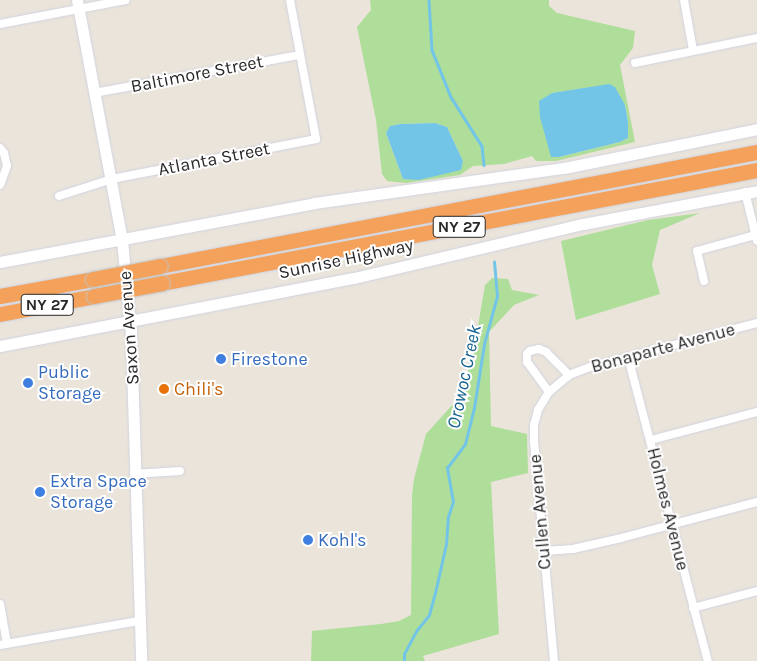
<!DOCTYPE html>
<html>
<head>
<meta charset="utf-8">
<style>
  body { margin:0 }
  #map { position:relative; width:757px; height:661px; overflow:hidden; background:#eae4db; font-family:Karla,sans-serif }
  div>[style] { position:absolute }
  .green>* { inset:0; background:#afde9a }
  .water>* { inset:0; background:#73c5e7 }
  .stream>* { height:2.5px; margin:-1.25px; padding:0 1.25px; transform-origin:1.25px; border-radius:1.25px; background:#73c5e7 }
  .roads { filter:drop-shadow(0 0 1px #d0d3e0) drop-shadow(0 0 1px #d0d3e0) }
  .street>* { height:8px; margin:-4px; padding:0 4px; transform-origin:4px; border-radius:4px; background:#fff }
  .secondary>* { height:11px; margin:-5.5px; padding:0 5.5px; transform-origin:5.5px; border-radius:5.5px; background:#fff }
  .highway>* { height:15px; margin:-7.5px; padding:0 7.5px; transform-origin:7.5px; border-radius:7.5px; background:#f4a25b }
  .bridges { filter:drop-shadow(0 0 1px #c3c3c3) drop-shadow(0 0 1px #c3c3c3) }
  .highway-bridge>* { height:15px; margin:-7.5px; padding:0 7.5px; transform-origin:7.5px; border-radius:7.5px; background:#f4a25b }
  .dots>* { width:14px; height:14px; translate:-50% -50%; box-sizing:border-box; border:2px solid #fff; border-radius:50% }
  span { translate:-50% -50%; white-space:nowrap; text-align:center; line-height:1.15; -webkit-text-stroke:4px #fff; paint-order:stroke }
  .shield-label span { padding:1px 4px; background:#fff; border:1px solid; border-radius:4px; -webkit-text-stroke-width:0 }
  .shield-label { font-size:16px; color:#282828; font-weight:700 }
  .street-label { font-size:18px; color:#282828 }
  .shop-label { font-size:18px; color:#366cbe }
  .left { translate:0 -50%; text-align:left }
  .food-label { font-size:18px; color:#c56008 }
  .water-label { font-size:19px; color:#156290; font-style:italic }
</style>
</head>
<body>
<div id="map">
  <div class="green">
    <div style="clip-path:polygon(evenodd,370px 0,549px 0,549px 6px,557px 13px,635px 31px,633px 48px,620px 65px,635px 142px,556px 161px,536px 161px,532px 156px,504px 164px,473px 166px,460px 175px,406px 183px,387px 181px,382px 174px,376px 120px,357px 27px,371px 10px,370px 0,606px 85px,625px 105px,628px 122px,628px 138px,620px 142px,559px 157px,552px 93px,606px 85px,370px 0,435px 123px,447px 127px,463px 161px,403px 179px,386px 133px,390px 126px,400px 124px,435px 123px)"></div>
    <div style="clip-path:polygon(700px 213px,660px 230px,652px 265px,660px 294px,576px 320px,561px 241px,648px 220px)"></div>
    <div style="clip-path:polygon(492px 278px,508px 279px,512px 290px,539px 295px,514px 305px,489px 332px,491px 426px,527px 434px,528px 473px,491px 482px,499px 634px,423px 656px,425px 661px,311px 661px,312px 631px,381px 624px,399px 621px,411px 615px,412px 496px,414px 479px,426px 434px,455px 402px,472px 361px,485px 285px)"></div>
  </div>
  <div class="water">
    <div style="clip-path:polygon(609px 84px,615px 87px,625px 105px,628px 122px,628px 138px,620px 142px,559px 157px,551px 157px,540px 117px,539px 101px,552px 93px)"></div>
    <div style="clip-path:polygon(435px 123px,447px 127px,463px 161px,461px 170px,419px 180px,403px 179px,386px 133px,390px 126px,400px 124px)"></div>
  </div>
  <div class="stream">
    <div style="left:429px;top:0;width:50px;rotate:86.6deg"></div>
    <div style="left:432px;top:50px;width:51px;rotate:68deg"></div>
    <div style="left:451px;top:97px;width:58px;rotate:57.7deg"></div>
    <div style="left:482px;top:146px;width:19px;rotate:84deg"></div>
    <div style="left:404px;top:661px;width:7px;rotate:-90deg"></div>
    <div style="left:404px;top:654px;width:27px;rotate:-62deg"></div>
    <div style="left:417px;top:630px;width:19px;rotate:-51deg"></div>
    <div style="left:429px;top:615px;width:23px;rotate:-75deg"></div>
    <div style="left:435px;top:593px;width:50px;rotate:-77.3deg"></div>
    <div style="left:446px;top:544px;width:27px;rotate:-86deg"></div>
    <div style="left:448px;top:517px;width:16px;rotate:-72deg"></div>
    <div style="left:453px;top:502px;width:35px;rotate:-100deg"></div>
    <div style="left:447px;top:468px;width:30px;rotate:-53deg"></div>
    <div style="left:465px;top:444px;width:37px;rotate:-76deg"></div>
    <div style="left:474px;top:408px;width:65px;rotate:-81.1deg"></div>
    <div style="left:484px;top:344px;width:50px;rotate:-74.8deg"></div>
    <div style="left:497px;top:296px;width:34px;rotate:-95deg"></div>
  </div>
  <div class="roads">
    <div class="street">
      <div style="left:684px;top:0;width:51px;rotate:79.8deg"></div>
      <div style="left:0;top:24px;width:128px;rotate:-10.8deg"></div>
      <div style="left:635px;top:63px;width:125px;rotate:-11.6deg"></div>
      <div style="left:94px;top:93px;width:208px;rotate:-10.5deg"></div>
      <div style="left:0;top:148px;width:6px;rotate:51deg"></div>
      <div style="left:4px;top:153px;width:13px;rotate:77deg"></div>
      <div style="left:7px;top:166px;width:20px;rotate:110deg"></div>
      <div style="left:745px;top:192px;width:50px;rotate:76.2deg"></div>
      <div style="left:59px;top:196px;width:56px;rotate:-17.8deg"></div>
      <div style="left:112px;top:179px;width:208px;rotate:-11.1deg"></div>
      <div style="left:316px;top:139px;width:141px;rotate:-100.6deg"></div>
      <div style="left:704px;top:281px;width:31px;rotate:-103deg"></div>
      <div style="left:697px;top:251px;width:60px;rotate:-15.4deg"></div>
      <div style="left:628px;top:357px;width:314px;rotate:75.3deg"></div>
      <div style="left:549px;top:392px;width:37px;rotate:-126deg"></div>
      <div style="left:527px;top:362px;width:8px;rotate:-90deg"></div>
      <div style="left:527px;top:354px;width:4px;rotate:-45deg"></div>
      <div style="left:530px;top:351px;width:9px;rotate:-13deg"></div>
      <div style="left:539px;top:349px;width:8px;rotate:23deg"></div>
      <div style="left:546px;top:352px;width:33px;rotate:45deg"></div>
      <div style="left:651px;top:440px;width:110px;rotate:-14.8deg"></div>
      <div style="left:134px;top:474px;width:46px;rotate:-3.7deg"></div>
      <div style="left:545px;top:551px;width:28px;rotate:-4deg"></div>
      <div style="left:573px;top:549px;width:49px;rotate:-12.9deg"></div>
      <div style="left:621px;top:538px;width:141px;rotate:-14.8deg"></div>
      <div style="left:0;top:604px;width:40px;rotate:80deg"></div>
      <div style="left:693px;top:608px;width:66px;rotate:-14.9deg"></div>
      <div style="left:0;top:645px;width:141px;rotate:-9.8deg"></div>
      <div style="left:554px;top:661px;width:221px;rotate:-95.2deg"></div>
      <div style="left:534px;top:441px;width:16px;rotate:-90deg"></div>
      <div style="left:534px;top:425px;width:16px;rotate:-75deg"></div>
      <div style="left:538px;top:410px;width:21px;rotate:-59deg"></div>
      <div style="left:549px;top:392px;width:26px;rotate:-40deg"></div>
      <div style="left:569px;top:375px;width:22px;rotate:-21deg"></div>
      <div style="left:590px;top:367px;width:173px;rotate:-14.8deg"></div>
    </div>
    <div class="secondary">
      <div style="left:77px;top:0;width:244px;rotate:79.4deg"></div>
      <div style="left:122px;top:240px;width:95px;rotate:84.6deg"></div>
      <div style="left:131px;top:335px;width:326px;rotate:88.2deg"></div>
      <div style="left:0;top:262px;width:319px;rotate:-10.6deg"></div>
      <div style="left:314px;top:203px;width:252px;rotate:-8deg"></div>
      <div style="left:564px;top:168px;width:197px;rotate:-11.4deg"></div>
      <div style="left:0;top:346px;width:360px;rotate:-10.9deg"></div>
      <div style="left:354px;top:278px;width:235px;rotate:-13.3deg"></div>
      <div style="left:583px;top:224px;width:177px;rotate:-10.7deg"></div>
    </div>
    <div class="highway">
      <div style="left:160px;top:266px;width:608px;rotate:-10.81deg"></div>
      <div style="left:162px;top:283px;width:606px;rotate:-10.75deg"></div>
      <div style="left:0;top:296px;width:95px;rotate:-10.4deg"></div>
      <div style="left:0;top:314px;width:96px;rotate:-10.8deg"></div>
    </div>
  </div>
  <div class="bridges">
    <div class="highway-bridge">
      <div style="left:93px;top:279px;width:68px;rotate:-11deg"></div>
      <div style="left:94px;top:296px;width:69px;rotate:-10.8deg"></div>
    </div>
  </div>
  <div class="dots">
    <div style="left:221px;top:359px;background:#3f7fe0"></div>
    <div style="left:28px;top:383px;background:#3f7fe0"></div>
    <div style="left:164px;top:389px;background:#e8710a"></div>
    <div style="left:40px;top:492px;background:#3f7fe0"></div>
    <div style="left:308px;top:540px;background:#3f7fe0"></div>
  </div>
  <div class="shield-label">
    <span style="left:459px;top:227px">NY 27</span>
    <span style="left:47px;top:305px">NY 27</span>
  </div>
  <div class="street-label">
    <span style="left:197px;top:74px;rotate:-11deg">Baltimore Street</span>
    <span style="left:214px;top:159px;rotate:-11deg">Atlanta Street</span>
    <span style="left:346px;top:259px;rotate:-12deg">Sunrise Highway</span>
    <span style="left:129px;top:328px;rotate:-94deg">Saxon Avenue</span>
    <span style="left:663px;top:348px;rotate:-15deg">Bonaparte Avenue</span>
    <span style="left:668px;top:509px;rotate:76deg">Holmes Avenue</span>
    <span style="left:540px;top:512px;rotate:-95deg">Cullen Avenue</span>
  </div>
  <div class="shop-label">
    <span class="left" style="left:231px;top:359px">Firestone</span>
    <span class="left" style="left:38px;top:383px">Public<br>Storage</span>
    <span class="left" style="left:50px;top:492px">Extra Space<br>Storage</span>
    <span class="left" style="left:318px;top:540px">Kohl's</span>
  </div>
  <div class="food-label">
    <span class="left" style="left:174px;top:389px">Chili's</span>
  </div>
  <div class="water-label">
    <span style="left:465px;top:377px;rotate:-78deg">Orowoc Creek</span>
  </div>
</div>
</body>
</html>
